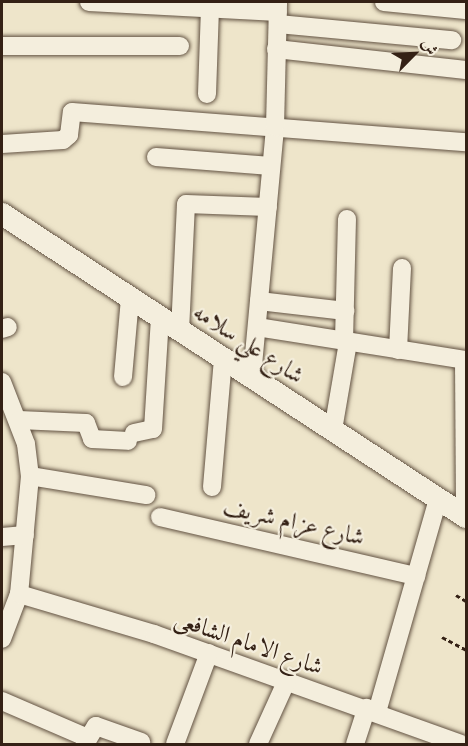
<!DOCTYPE html>
<html>
<head>
<meta charset="utf-8">
<style>
  body { margin:0 }
  #map { position:relative; width:468px; height:746px; overflow:hidden; background:#eee5ca; font-family:"Gentium Book Plus",Amiri,serif }
  div>[style] { position:absolute }
  .path>* { height:3px; margin-top:-1.5px; transform-origin:0; background:repeating-linear-gradient(90deg,#342115 0 4.5px,transparent 0 7.5px) }
  .roads { filter:drop-shadow(0 0 2px #625242) drop-shadow(0 0 2px #625242) }
  .minor>* { height:18px; margin:-9px; padding:0 9px; transform-origin:9px; border-radius:9px; background:#f4eedd }
  .tertiary>* { height:22px; margin:-11px; padding:0 11px; transform-origin:11px; border-radius:11px; background:#f4eedd }
  span { translate:-50% -50%; white-space:nowrap; text-align:center; line-height:1.15; -webkit-text-stroke:4.5px #f4eedd; paint-order:stroke }
  .street-label { font-size:24px; color:#342115 }
  .frame { position:absolute; inset:0; border:3px solid #342115; pointer-events:none }
  .north { position:absolute; left:384px; top:24px; width:60px; height:60px; -webkit-text-stroke:4px #f4eedd; paint-order:stroke; rotate:66deg; font-size:16px; font-weight:700; line-height:24px; text-align:center; color:#342115 }
  .north::after { content:''; display:block; margin:auto; width:21px; height:27px; background:#342115; clip-path:polygon(50% 0,100% 100%,50% 72%,0 100%) }
</style>
</head>
<body>
<div id="map">
  <div class="path">
    <div style="left:456px;top:595px;width:12px;rotate:31deg"></div>
    <div style="left:442px;top:637px;width:27px;rotate:28deg"></div>
  </div>
  <div class="roads">
    <div class="minor">
      <div style="left:89px;top:2px;width:189px;rotate:3deg"></div>
      <div style="left:384px;top:2px;width:82px;rotate:5.6deg"></div>
      <div style="left:278px;top:24px;width:175px;rotate:5.3deg"></div>
      <div style="left:2px;top:46px;width:178px"></div>
      <div style="left:276px;top:49px;width:191px;rotate:6.3deg"></div>
      <div style="left:207px;top:94px;width:84px;rotate:-88deg"></div>
      <div style="left:2px;top:144px;width:61px;rotate:-3.8deg"></div>
      <div style="left:63px;top:140px;width:8px;rotate:-40deg"></div>
      <div style="left:69px;top:135px;width:23px;rotate:-83deg"></div>
      <div style="left:72px;top:112px;width:395px;rotate:4.4deg"></div>
      <div style="left:156px;top:157px;width:115px;rotate:4.5deg"></div>
      <div style="left:259px;top:301px;width:87px;rotate:6.6deg"></div>
      <div style="left:257px;top:327px;width:212px;rotate:9deg"></div>
      <div style="left:2px;top:329px;width:6px;rotate:-18deg"></div>
      <div style="left:180px;top:331px;width:127px;rotate:-87.3deg"></div>
      <div style="left:186px;top:204px;width:82px;rotate:2.1deg"></div>
      <div style="left:344px;top:341px;width:122px;rotate:-88.6deg"></div>
      <div style="left:398px;top:350px;width:82px;rotate:-87.2deg"></div>
      <div style="left:464px;top:360px;width:156px;rotate:89.6deg"></div>
      <div style="left:252px;top:376px;width:250px;rotate:-84.7deg"></div>
      <div style="left:275px;top:127px;width:125px;rotate:-88.6deg"></div>
      <div style="left:123px;top:377px;width:79px;rotate:-84.9deg"></div>
      <div style="left:2px;top:382px;width:66px;rotate:68.8deg"></div>
      <div style="left:26px;top:444px;width:32px;rotate:83deg"></div>
      <div style="left:30px;top:476px;width:119px;rotate:95.3deg"></div>
      <div style="left:19px;top:594px;width:48px;rotate:110.7deg"></div>
      <div style="left:19px;top:420px;width:67px;rotate:2.6deg"></div>
      <div style="left:86px;top:423px;width:17px;rotate:69deg"></div>
      <div style="left:92px;top:439px;width:36px;rotate:3deg"></div>
      <div style="left:333px;top:430px;width:89px;rotate:-80.3deg"></div>
      <div style="left:134px;top:433px;width:19px;rotate:-12deg"></div>
      <div style="left:153px;top:429px;width:111px;rotate:-86.4deg"></div>
      <div style="left:30px;top:476px;width:118px;rotate:9.3deg"></div>
      <div style="left:212px;top:487px;width:129px;rotate:-85.1deg"></div>
      <div style="left:160px;top:517px;width:263px;rotate:13deg"></div>
      <div style="left:2px;top:537px;width:23px;rotate:-5deg"></div>
      <div style="left:19px;top:594px;width:141px;rotate:16.5deg"></div>
      <div style="left:154px;top:634px;width:326px;rotate:19.7deg"></div>
      <div style="left:2px;top:701px;width:94px;rotate:23.3deg"></div>
      <div style="left:377px;top:712px;width:222px;rotate:-74deg"></div>
      <div style="left:85px;top:744px;width:21px;rotate:-59deg"></div>
      <div style="left:96px;top:726px;width:48px;rotate:19.6deg"></div>
      <div style="left:175px;top:744px;width:97px;rotate:-69.5deg"></div>
      <div style="left:258px;top:744px;width:70px;rotate:-65.6deg"></div>
      <div style="left:355px;top:744px;width:38px;rotate:-72deg"></div>
    </div>
    <div class="tertiary">
      <div style="left:2px;top:214px;width:554px;rotate:33.15deg"></div>
    </div>
  </div>
  <div class="street-label">
    <span style="left:249px;top:343px;rotate:33deg">شارع علي سلامه</span>
    <span style="left:294px;top:521px;rotate:13deg">شارع عزام شريف</span>
    <span style="left:249px;top:642px;rotate:19deg">شارع الامام الشافعى</span>
  </div>
  <div class="frame"></div>
  <div class="north">ش</div>
</div>
</body>
</html>
